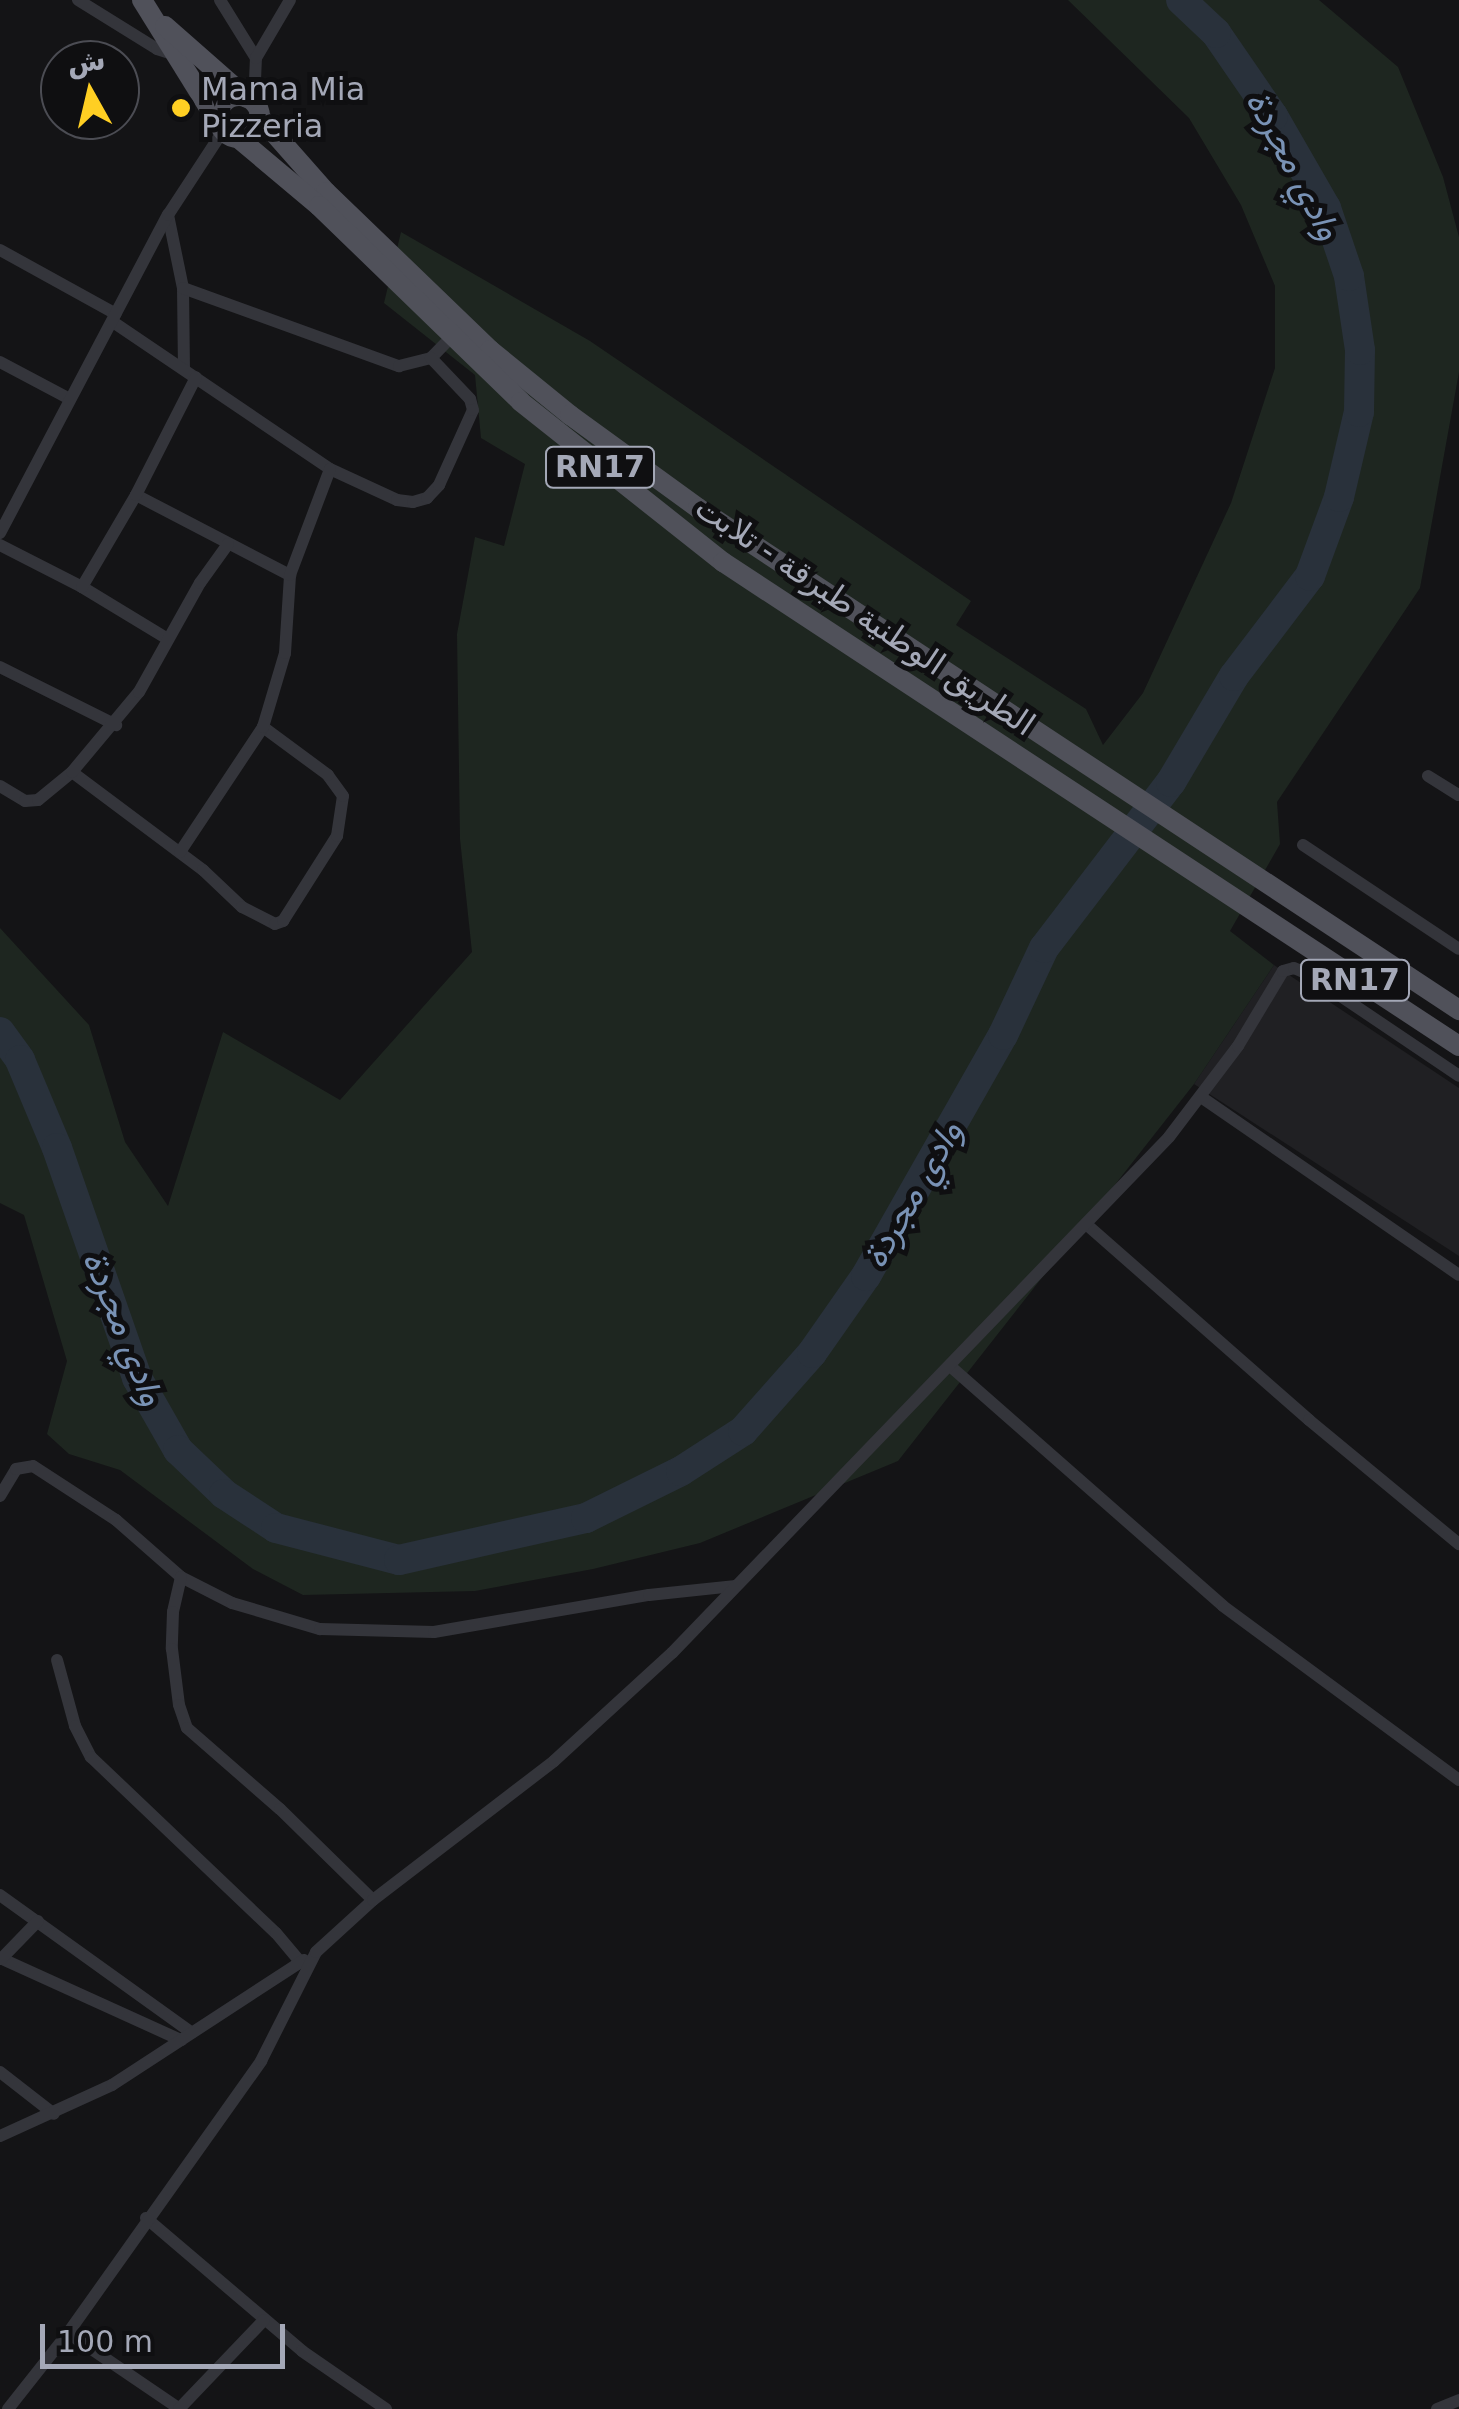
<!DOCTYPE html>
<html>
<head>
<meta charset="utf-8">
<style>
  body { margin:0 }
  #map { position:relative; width:1459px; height:2409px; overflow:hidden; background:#141416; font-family:"DejaVu Sans",Vazirmatn,sans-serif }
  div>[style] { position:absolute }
  .built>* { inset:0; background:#202023 }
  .green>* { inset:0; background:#1e2620 }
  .river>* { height:30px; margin:-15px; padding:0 15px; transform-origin:15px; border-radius:15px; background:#29313b }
  .street>* { height:12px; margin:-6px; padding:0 6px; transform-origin:6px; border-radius:6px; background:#34353b }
  .primary>* { height:20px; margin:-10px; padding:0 10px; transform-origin:10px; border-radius:10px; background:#50515a }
  .primary>.ring { margin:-10px; padding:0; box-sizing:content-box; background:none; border:20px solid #50515a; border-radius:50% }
  .dots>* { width:28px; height:28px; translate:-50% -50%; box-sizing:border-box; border:5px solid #0f0f11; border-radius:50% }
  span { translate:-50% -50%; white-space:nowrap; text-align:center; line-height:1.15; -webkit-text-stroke:10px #0f0f11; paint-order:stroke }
  .shield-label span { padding:2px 8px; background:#0f0f11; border:2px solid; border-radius:8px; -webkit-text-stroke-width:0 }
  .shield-label { font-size:30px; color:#a4a8b7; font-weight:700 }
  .poi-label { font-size:32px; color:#a4a8b7 }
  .left { translate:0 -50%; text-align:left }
  .street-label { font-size:32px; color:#a4a8b7 }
  .water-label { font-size:35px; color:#7992b5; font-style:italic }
  .north { position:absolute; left:40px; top:40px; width:100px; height:100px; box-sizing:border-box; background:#0f0f11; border:2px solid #4b4c53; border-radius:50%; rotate:352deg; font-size:28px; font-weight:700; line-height:40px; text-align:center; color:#a4a8b7 }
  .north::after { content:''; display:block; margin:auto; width:35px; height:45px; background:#ffcf23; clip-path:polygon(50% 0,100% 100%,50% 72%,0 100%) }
  .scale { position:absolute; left:40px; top:2324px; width:245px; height:45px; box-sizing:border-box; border:5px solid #a4a8b7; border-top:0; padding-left:12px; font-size:30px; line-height:35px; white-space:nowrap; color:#a4a8b7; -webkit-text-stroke:8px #0f0f11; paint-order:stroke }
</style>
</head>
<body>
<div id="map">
  <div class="built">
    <div style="clip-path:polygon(1274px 965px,1459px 1088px,1459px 1256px,1194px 1084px)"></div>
  </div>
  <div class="green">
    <div style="clip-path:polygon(1068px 0,1319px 0,1398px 67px,1443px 177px,1459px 237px,1459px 372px,1420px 588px,1277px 802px,1280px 844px,1230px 931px,1274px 965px,1194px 1084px,898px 1461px,700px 1543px,593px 1569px,475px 1591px,303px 1595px,253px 1569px,120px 1470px,69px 1454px,47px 1434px,67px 1361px,24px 1215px,0 1203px,0 928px,89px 1025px,125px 1142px,168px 1206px,223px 1032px,340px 1100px,472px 952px,460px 839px,457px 634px,475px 537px,504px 546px,525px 464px,481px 438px,475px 375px,384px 303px,401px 232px,590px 341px,971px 601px,956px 625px,1086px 709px,1103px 745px,1143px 693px,1231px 503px,1275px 368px,1275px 286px,1241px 205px,1189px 118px)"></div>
  </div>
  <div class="river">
    <div style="left:0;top:1032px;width:34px;rotate:54deg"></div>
    <div style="left:20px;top:1060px;width:95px;rotate:67.2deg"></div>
    <div style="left:57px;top:1148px;width:244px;rotate:70.8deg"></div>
    <div style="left:137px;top:1378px;width:83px;rotate:60.3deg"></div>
    <div style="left:178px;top:1450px;width:64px;rotate:43.7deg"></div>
    <div style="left:224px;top:1494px;width:62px;rotate:33.2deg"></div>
    <div style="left:276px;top:1528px;width:127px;rotate:14.6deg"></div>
    <div style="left:399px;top:1560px;width:192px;rotate:-12.7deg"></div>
    <div style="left:586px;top:1518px;width:106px;rotate:-26.3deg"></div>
    <div style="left:681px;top:1471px;width:74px;rotate:-32.8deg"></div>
    <div style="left:743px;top:1431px;width:104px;rotate:-48.5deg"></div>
    <div style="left:812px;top:1353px;width:94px;rotate:-55deg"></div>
    <div style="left:866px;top:1276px;width:277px;rotate:-60.4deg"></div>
    <div style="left:1003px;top:1035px;width:96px;rotate:-64.8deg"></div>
    <div style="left:1044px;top:948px;width:209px;rotate:-52.6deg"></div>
    <div style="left:1171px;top:782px;width:123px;rotate:-59.3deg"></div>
    <div style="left:1234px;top:676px;width:126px;rotate:-52.8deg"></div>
    <div style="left:1310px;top:576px;width:84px;rotate:-69.8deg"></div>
    <div style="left:1339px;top:497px;width:87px;rotate:-76.8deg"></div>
    <div style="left:1359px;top:412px;width:62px;rotate:-89.1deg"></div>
    <div style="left:1360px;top:350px;width:75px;rotate:-98.5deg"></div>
    <div style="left:1349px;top:276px;width:72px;rotate:-108.7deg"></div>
    <div style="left:1326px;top:208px;width:106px;rotate:-119.9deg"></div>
    <div style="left:1273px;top:116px;width:101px;rotate:-124.5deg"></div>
    <div style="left:1216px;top:33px;width:48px;rotate:-136.7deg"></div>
  </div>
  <div class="street">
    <div style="left:78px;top:0;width:93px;rotate:31.8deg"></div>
    <div style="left:157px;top:49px;width:19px;rotate:18deg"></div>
    <div style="left:220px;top:0;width:68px;rotate:58.2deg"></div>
    <div style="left:254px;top:103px;width:45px;rotate:-87.5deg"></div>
    <div style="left:256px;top:58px;width:67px;rotate:-59.6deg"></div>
    <div style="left:168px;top:215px;width:75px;rotate:78.4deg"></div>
    <div style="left:183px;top:288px;width:80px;rotate:89.3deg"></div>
    <div style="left:0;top:250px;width:132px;rotate:28.9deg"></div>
    <div style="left:183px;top:288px;width:230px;rotate:19.9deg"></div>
    <div style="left:399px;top:366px;width:33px;rotate:-14deg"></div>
    <div style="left:431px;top:358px;width:29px;rotate:-46deg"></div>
    <div style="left:113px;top:322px;width:262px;rotate:34.1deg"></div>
    <div style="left:330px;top:469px;width:74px;rotate:24.8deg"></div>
    <div style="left:397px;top:500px;width:16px;rotate:7deg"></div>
    <div style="left:413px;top:502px;width:15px;rotate:-16deg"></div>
    <div style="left:427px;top:498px;width:18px;rotate:-47deg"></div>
    <div style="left:439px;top:485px;width:82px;rotate:-65.6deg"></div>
    <div style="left:473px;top:410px;width:11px;rotate:-105deg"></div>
    <div style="left:470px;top:399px;width:57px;rotate:-133.6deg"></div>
    <div style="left:0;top:362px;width:79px;rotate:27.9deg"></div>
    <div style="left:136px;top:495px;width:174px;rotate:27.5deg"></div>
    <div style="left:0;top:533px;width:360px;rotate:-62.2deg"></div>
    <div style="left:168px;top:215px;width:100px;rotate:-56.8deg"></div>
    <div style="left:0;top:545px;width:92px;rotate:27.1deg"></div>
    <div style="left:82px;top:587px;width:100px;rotate:31.2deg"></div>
    <div style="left:82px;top:587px;width:107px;rotate:-59.6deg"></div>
    <div style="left:136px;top:495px;width:132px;rotate:-63deg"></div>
    <div style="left:0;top:667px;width:130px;rotate:26.6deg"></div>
    <div style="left:72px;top:772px;width:164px;rotate:36.8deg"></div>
    <div style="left:203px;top:870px;width:54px;rotate:43.5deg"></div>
    <div style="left:242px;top:907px;width:37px;rotate:27deg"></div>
    <div style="left:275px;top:924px;width:9px;rotate:-21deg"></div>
    <div style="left:283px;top:921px;width:101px;rotate:-57.6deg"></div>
    <div style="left:337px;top:836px;width:40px;rotate:-81.5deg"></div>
    <div style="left:343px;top:796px;width:26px;rotate:-126deg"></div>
    <div style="left:328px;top:775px;width:81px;rotate:-143.6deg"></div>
    <div style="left:1428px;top:776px;width:36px;rotate:32deg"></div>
    <div style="left:0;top:786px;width:29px;rotate:31deg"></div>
    <div style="left:25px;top:801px;width:13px;rotate:-4deg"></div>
    <div style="left:38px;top:800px;width:44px;rotate:-39.5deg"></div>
    <div style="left:72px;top:772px;width:104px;rotate:-50.1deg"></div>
    <div style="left:139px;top:692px;width:125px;rotate:-60.8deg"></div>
    <div style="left:200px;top:583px;width:48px;rotate:-54.3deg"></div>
    <div style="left:1303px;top:845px;width:187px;rotate:33.7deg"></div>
    <div style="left:180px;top:852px;width:150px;rotate:-56.4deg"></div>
    <div style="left:263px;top:727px;width:77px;rotate:-73.4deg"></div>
    <div style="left:285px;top:653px;width:78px;rotate:-86.3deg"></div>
    <div style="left:290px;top:575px;width:113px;rotate:-69.3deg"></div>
    <div style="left:1201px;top:1097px;width:313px;rotate:34.6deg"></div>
    <div style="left:1086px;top:1224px;width:297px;rotate:41.3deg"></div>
    <div style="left:1309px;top:1420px;width:195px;rotate:39.6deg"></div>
    <div style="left:950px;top:1366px;width:363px;rotate:41.3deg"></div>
    <div style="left:1223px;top:1606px;width:293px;rotate:36.4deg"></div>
    <div style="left:0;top:1496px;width:31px;rotate:-59deg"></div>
    <div style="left:16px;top:1469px;width:17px;rotate:-10deg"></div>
    <div style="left:33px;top:1466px;width:99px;rotate:33deg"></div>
    <div style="left:116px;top:1520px;width:86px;rotate:41.2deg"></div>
    <div style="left:181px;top:1577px;width:57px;rotate:27deg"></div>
    <div style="left:232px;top:1603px;width:92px;rotate:16.5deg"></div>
    <div style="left:320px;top:1629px;width:114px;rotate:1.5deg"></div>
    <div style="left:434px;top:1632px;width:218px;rotate:-9.8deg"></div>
    <div style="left:649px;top:1595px;width:85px;rotate:-6deg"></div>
    <div style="left:181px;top:1577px;width:36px;rotate:103deg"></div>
    <div style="left:173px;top:1612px;width:37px;rotate:92deg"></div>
    <div style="left:172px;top:1649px;width:56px;rotate:82.9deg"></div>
    <div style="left:179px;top:1705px;width:24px;rotate:71deg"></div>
    <div style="left:187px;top:1728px;width:123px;rotate:41.1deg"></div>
    <div style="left:280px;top:1809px;width:130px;rotate:44.4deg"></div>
    <div style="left:57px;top:1660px;width:68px;rotate:74.7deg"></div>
    <div style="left:75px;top:1726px;width:35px;rotate:63deg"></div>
    <div style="left:91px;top:1757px;width:255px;rotate:43.6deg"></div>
    <div style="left:276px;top:1933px;width:38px;rotate:50deg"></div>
    <div style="left:0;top:1895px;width:236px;rotate:35.7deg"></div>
    <div style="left:0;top:1958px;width:199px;rotate:24.4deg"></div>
    <div style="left:1px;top:1959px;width:53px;rotate:-45.8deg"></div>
    <div style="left:0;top:2072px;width:68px;rotate:37.9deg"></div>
    <div style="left:0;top:2136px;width:123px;rotate:-24.5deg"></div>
    <div style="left:112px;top:2085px;width:229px;rotate:-33.1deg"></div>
    <div style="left:146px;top:2218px;width:205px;rotate:40.4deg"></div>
    <div style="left:302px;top:2351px;width:102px;rotate:34.6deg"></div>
    <div style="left:68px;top:2333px;width:135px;rotate:34.2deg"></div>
    <div style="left:8px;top:2409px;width:97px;rotate:-51.7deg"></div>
    <div style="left:68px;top:2333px;width:334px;rotate:-54.6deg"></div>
    <div style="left:261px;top:2061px;width:122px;rotate:-63.2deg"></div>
    <div style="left:316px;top:1952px;width:77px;rotate:-42.4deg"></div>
    <div style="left:373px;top:1900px;width:228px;rotate:-37.5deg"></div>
    <div style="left:554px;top:1761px;width:160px;rotate:-42.5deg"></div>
    <div style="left:672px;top:1653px;width:716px;rotate:-46.07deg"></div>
    <div style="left:1169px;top:1137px;width:114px;rotate:-52.8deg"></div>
    <div style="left:1238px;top:1046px;width:87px;rotate:-59deg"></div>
    <div style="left:1283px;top:971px;width:11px;rotate:-15deg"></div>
    <div style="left:1294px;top:968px;width:15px;rotate:23deg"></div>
    <div style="left:1308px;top:974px;width:182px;rotate:34deg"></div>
    <div style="left:179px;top:2409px;width:123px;rotate:-46.3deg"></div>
    <div style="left:1437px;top:2409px;width:24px;rotate:-22deg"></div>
  </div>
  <div class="primary">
    <div style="left:142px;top:0;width:146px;rotate:58.2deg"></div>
    <div style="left:165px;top:26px;width:109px;rotate:41.3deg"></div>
    <div class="ring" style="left:218px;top:96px;width:22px;height:22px"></div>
    <div style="left:259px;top:116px;width:101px;rotate:48.6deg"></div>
    <div style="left:326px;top:192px;width:228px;rotate:43.9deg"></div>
    <div style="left:490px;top:350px;width:103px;rotate:39.1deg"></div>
    <div style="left:570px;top:415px;width:158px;rotate:36deg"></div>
    <div style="left:698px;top:508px;width:912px;rotate:33.41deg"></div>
    <div style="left:237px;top:137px;width:107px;rotate:40.1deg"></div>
    <div style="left:319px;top:206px;width:281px;rotate:44.1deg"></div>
    <div style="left:521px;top:402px;width:258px;rotate:38.4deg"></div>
    <div style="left:723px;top:562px;width:881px;rotate:33.33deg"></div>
  </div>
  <div class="dots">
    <div style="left:181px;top:108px;background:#ffcf23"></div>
  </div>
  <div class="shield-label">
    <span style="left:600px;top:467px">RN17</span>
    <span style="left:1355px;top:980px">RN17</span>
  </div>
  <div class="poi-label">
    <span class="left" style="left:201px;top:108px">Mama Mia<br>Pizzeria</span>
  </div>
  <div class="street-label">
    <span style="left:865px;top:616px;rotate:34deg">الطريق الوطنية طبرقة - تلابت</span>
  </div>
  <div class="water-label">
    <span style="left:1294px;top:165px;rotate:62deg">وادي مجردة</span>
    <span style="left:912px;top:1194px;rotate:-60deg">وادي مجردة</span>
    <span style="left:124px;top:1328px;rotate:68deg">وادي مجردة</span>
  </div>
  <div class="north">ش</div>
  <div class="scale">100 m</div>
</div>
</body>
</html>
